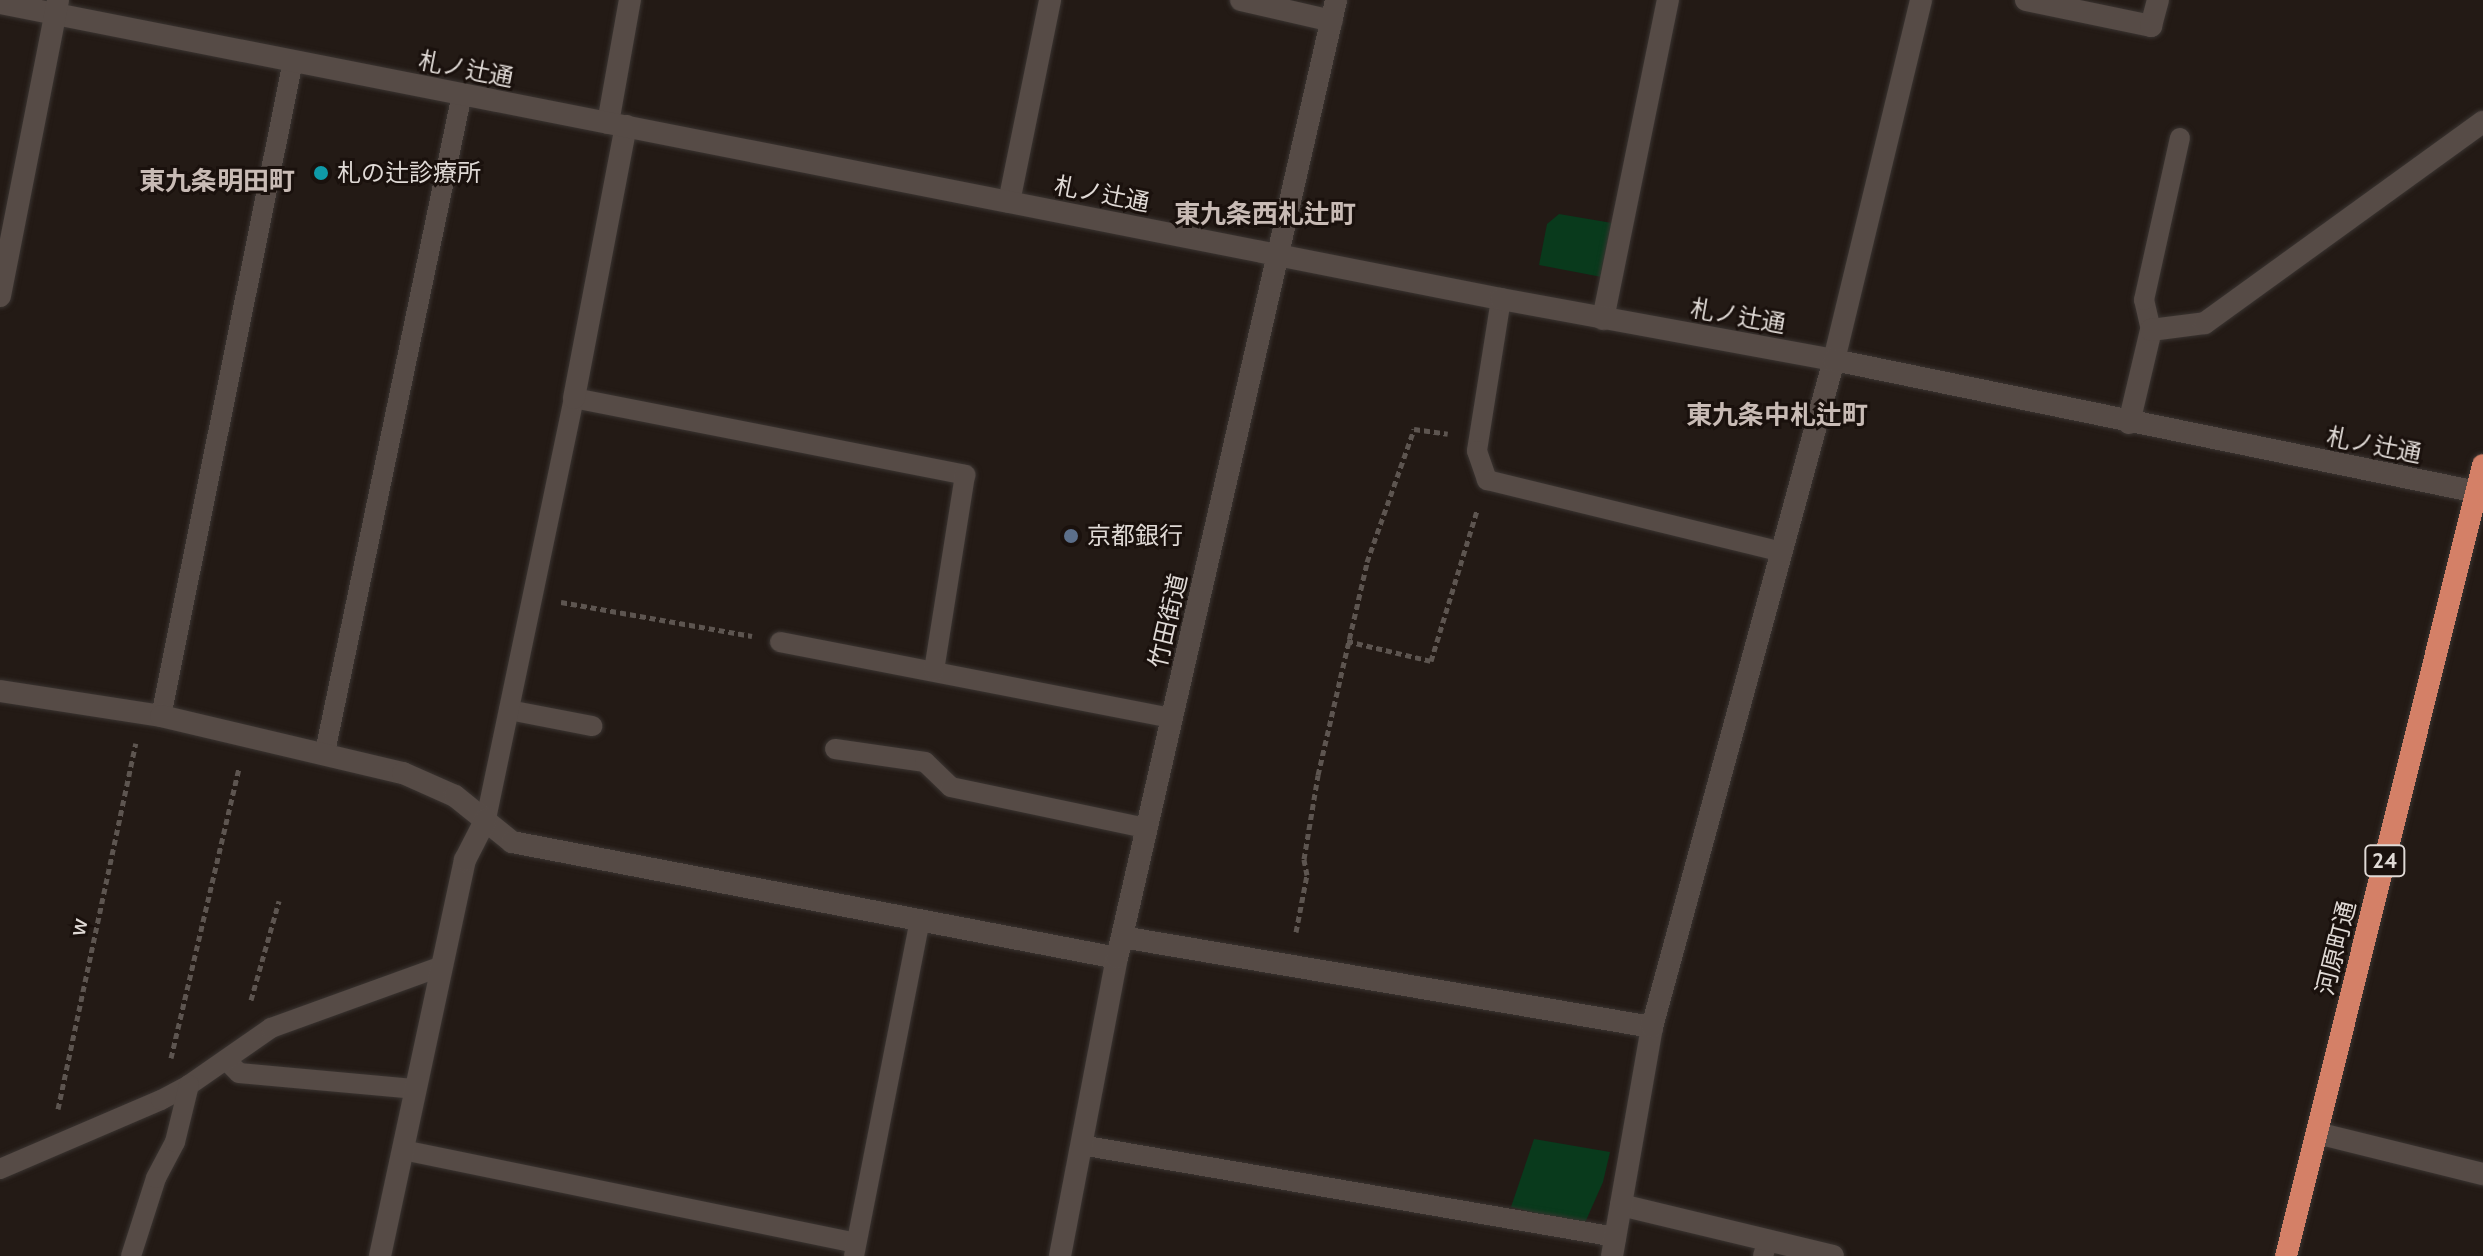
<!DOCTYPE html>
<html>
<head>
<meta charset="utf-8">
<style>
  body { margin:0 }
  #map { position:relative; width:2483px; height:1256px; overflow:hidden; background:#231a15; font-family:Cabin,"Noto Sans JP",sans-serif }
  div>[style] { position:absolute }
  .green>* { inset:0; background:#093a1c }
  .path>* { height:5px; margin-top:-2.5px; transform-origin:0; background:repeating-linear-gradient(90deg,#5d5550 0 6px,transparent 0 10px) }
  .roads { filter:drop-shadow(0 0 2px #3a3431) drop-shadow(0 0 2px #3a3431) }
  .service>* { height:20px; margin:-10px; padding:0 10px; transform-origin:10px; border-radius:10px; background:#564b46 }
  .minor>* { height:22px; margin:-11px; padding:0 11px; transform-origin:11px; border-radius:11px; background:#564b46 }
  .tertiary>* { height:22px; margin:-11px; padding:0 11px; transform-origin:11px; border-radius:11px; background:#564b46 }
  .secondary>* { height:22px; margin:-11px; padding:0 11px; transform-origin:11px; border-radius:11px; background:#564b46 }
  .trunk>* { height:22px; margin:-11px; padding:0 11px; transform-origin:11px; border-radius:11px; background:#d48067 }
  .dots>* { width:22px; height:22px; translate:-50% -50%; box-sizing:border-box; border:4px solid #1a110d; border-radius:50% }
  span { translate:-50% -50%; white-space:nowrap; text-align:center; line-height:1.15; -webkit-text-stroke:6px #1a110d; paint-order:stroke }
  .shield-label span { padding:2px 6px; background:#1a110d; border:2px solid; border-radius:6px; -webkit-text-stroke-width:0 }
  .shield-label { font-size:22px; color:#dfd9d5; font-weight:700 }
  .street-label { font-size:24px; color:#dfd9d5 }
  .poi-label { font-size:24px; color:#dfd9d5 }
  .left { translate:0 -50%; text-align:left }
  .neighbourhood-label { font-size:26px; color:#c8bbb5; font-weight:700 }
</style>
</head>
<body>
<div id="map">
  <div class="green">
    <div style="clip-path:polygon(1559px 214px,1618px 224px,1607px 278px,1539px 265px,1547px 224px)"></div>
    <div style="clip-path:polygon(1534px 1139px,1610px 1152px,1603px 1182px,1584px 1225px,1511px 1207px)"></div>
  </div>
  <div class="path">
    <div style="left:561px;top:602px;width:194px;rotate:10.1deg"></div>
    <div style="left:1347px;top:641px;width:86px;rotate:13.4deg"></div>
    <div style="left:1431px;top:661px;width:157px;rotate:-73deg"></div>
    <div style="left:1296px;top:932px;width:58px;rotate:-79.1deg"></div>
    <div style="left:1307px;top:875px;width:16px;rotate:-101deg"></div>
    <div style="left:1304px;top:859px;width:85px;rotate:-80.5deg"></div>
    <div style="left:1318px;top:775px;width:219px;rotate:-77deg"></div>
    <div style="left:1367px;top:562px;width:141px;rotate:-70.5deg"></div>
    <div style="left:1414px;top:429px;width:34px;rotate:8deg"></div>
    <div style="left:251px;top:1000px;width:103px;rotate:-74.2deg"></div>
    <div style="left:171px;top:1058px;width:298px;rotate:-76.8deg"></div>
    <div style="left:58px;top:1109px;width:374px;rotate:-78deg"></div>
  </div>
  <div class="roads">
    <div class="service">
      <div style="left:1501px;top:299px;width:154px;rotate:99deg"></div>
      <div style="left:1477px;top:451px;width:31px;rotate:71deg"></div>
      <div style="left:1487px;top:480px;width:304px;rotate:13.7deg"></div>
      <div style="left:2151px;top:330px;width:31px;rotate:-103deg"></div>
      <div style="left:2144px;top:300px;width:166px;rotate:-77.5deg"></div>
      <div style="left:780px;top:642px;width:399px;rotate:11deg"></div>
      <div style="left:509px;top:710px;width:85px;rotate:10.9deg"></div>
      <div style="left:161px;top:716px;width:668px;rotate:-78.61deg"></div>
      <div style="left:835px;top:749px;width:91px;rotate:8.2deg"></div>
      <div style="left:925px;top:762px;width:36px;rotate:44deg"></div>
      <div style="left:951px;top:787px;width:199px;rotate:11.9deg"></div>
      <div style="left:325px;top:752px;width:672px;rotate:-78.24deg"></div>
      <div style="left:486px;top:819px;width:430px;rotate:-78.2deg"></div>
      <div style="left:574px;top:398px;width:399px;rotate:11.1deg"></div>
      <div style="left:965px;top:475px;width:198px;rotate:99deg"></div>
      <div style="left:226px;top:1060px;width:18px;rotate:45deg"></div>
      <div style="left:239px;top:1073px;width:178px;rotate:5.2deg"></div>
      <div style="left:1081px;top:1145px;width:543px;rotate:9.76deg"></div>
      <div style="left:403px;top:1150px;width:462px;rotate:11.6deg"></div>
      <div style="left:0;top:1169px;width:175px;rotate:-23.2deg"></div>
      <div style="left:161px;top:1100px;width:32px;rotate:-28deg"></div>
      <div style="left:189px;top:1085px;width:100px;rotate:-34.8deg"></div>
      <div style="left:271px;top:1028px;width:182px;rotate:-19.9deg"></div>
      <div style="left:131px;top:1256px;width:82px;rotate:-72.2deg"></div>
      <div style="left:156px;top:1178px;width:41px;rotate:-62.2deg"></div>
      <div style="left:175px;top:1142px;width:59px;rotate:-76.2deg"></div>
      <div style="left:854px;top:1256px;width:342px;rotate:-78.9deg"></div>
      <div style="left:1763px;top:1256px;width:17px;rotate:-73deg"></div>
    </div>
    <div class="minor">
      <div style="left:1241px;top:0;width:93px;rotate:13deg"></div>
      <div style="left:2026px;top:0;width:128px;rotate:11.7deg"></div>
      <div style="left:2151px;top:26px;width:27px;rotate:-75deg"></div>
      <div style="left:608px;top:123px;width:125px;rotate:-79.9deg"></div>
      <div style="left:1009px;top:202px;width:206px;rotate:-78.5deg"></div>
      <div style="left:1603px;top:319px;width:326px;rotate:-78.5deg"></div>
      <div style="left:574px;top:398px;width:277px;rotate:-79.2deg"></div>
      <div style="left:2129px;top:423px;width:96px;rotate:-76.7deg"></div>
      <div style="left:2151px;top:330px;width:54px;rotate:-7.4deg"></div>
      <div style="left:2205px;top:323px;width:343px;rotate:-35.9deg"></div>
      <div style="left:0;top:691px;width:163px;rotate:8.8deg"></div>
      <div style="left:161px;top:716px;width:249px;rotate:13.3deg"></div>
      <div style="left:403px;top:773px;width:57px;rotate:23.9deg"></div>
      <div style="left:455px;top:796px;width:73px;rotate:38.9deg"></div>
      <div style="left:512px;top:842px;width:616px;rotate:10.85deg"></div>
      <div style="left:1122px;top:937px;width:538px;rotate:9.64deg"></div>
      <div style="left:2317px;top:1133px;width:171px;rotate:13.9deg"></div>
      <div style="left:1621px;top:1205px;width:218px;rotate:13.5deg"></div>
      <div style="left:380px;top:1256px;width:405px;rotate:-77.9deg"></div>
      <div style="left:465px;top:860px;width:46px;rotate:-62.9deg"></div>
      <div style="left:1612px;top:1256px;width:232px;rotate:-80.1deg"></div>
      <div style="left:1652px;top:1027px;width:691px;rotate:-74.74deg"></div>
      <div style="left:1834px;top:360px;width:370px;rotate:-76.4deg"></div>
    </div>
    <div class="tertiary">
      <div style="left:0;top:3px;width:1530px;rotate:11.16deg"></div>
      <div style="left:1501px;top:299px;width:339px;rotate:10.4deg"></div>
      <div style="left:1834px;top:360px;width:656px;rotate:11.6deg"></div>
      <div style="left:0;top:296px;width:301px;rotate:-78.9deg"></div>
    </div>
    <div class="secondary">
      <div style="left:1060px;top:1256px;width:303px;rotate:-79.2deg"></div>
      <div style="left:1117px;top:958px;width:983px;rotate:-77.12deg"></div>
    </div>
    <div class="trunk">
      <div style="left:2286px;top:1256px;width:815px;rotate:-76.01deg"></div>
    </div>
  </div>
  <div class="dots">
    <div style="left:321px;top:173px;background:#0f9aa8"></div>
    <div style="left:1071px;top:536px;background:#5c6f8a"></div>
  </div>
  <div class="shield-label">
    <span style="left:2385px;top:861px">24</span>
  </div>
  <div class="street-label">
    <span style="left:466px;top:69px;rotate:11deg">札ノ辻通</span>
    <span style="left:1102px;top:194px;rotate:11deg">札ノ辻通</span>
    <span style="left:1738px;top:316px;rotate:10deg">札ノ辻通</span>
    <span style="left:2374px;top:445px;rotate:11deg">札ノ辻通</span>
    <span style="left:1168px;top:621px;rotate:-77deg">竹田街道</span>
    <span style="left:78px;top:927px;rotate:-78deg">w</span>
    <span style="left:2336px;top:948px;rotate:-76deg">河原町通</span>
  </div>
  <div class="poi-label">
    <span class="left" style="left:337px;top:173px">札の辻診療所</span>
    <span class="left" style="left:1087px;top:536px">京都銀行</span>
  </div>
  <div class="neighbourhood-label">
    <span style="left:217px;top:182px">東九条明田町</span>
    <span style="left:1265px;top:215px">東九条西札辻町</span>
    <span style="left:1777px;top:416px">東九条中札辻町</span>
  </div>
</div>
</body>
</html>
